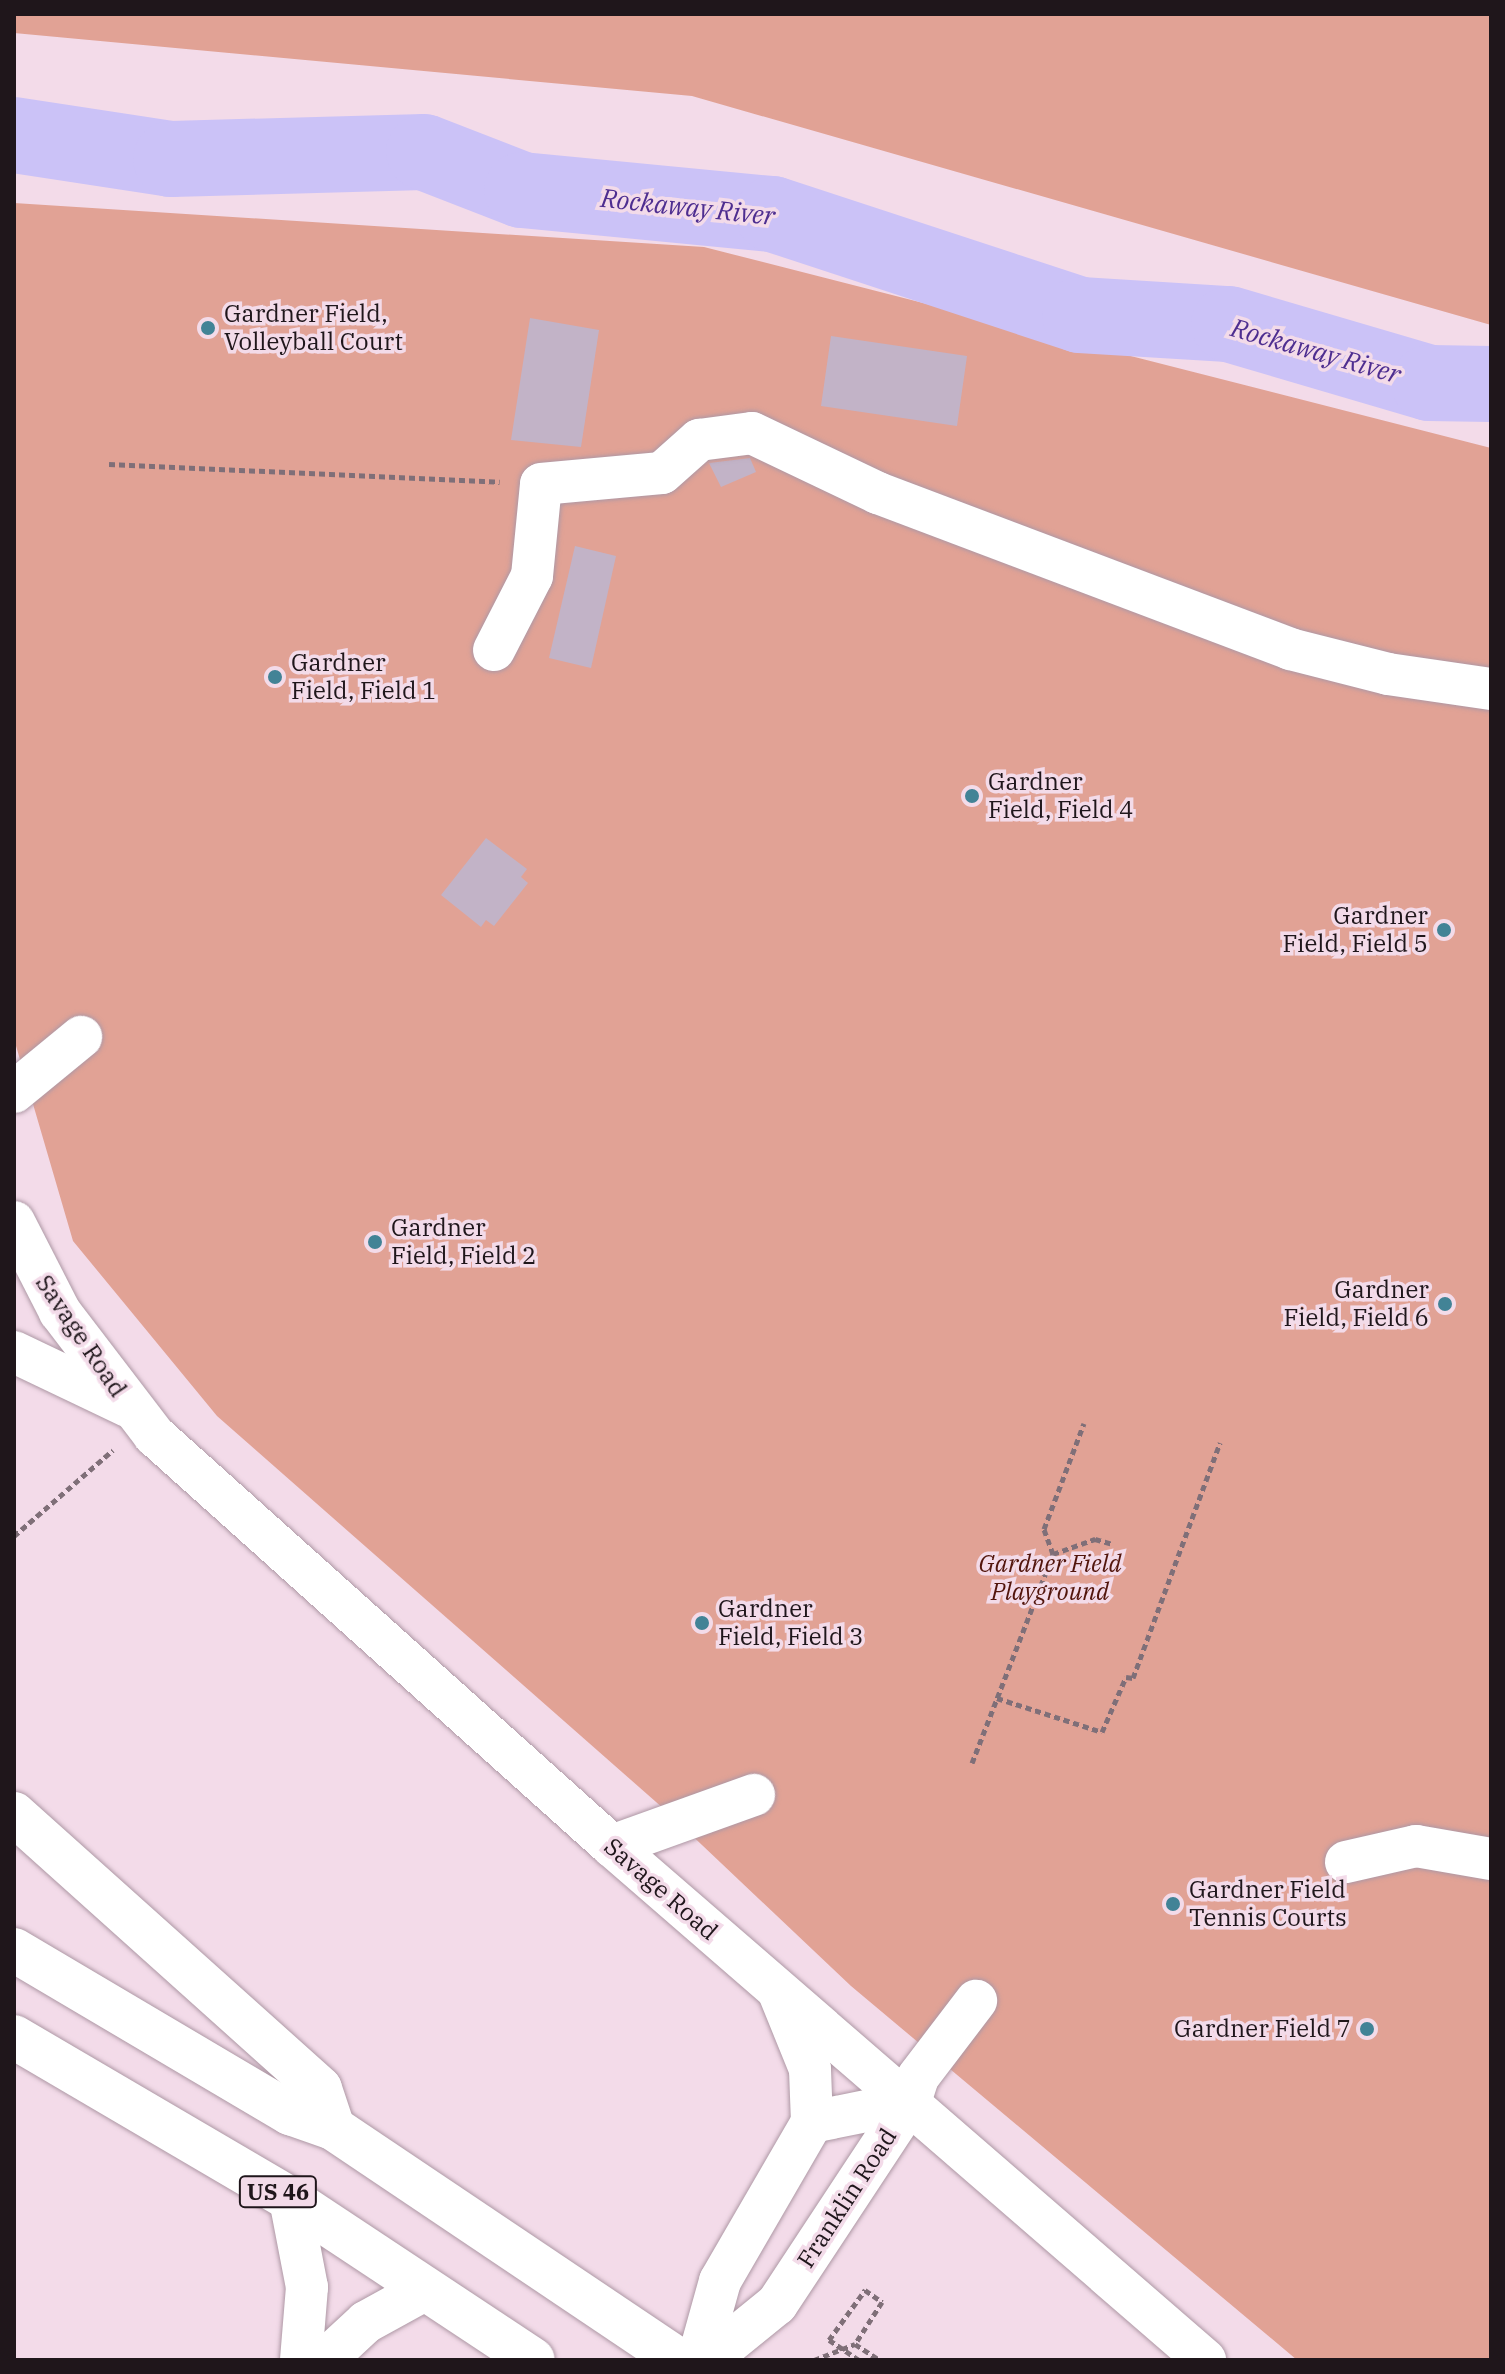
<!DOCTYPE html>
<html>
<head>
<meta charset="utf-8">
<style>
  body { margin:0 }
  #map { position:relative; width:1505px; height:2374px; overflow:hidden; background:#f3dbe9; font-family:"IBM Plex Serif",serif }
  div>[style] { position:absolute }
  .green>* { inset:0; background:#e1a295 }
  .river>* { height:76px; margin:-38px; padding:0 38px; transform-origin:38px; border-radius:38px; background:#cbc2f7 }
  .building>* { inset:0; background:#c2b3c7 }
  .path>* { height:5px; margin-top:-2.5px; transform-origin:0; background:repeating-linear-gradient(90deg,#7f6f78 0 6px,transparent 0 10px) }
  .roads { filter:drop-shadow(0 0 2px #ae98a5) drop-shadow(0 0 2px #ae98a5) }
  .minor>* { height:42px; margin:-21px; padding:0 21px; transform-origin:21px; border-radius:21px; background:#fff }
  .major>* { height:44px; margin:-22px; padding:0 22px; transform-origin:22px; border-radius:22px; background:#fff }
  .highway>* { height:44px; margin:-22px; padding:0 22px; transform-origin:22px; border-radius:22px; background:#fff }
  .path-bridge>* { height:5px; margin-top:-2.5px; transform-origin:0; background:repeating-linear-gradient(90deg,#7f6f78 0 6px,transparent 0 10px) }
  .dots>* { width:22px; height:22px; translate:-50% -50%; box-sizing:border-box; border:4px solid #f3dbe9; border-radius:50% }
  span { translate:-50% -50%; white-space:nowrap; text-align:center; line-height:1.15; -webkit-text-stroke:7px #f3dbe9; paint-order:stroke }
  .shield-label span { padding:2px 6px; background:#f3dbe9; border:2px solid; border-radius:6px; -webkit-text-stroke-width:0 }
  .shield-label { font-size:22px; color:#1f161b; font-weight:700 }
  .poi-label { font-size:24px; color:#1f161b }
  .left { translate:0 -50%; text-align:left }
  .right { translate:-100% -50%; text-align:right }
  .street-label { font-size:24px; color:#1f161b }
  .park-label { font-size:24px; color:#52150c; font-style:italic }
  .water-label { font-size:26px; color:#4e2e90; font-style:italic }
  .frame { position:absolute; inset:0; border:16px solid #1f161b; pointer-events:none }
</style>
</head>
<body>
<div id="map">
  <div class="green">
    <div style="clip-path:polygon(14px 14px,1491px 14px,1491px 325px,692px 96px,14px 33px)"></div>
    <div style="clip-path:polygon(14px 203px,704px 247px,1491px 448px,1491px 2360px,1297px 2360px,851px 1986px,664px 1809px,217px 1416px,73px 1241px,14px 1039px)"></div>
  </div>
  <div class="river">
    <div style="left:14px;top:135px;width:159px;rotate:8.7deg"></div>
    <div style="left:171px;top:159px;width:253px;rotate:-1.6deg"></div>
    <div style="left:424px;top:152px;width:105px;rotate:21.2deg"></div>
    <div style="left:522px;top:190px;width:252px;rotate:5.5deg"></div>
    <div style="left:773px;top:214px;width:323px;rotate:18.2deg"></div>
    <div style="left:1080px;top:315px;width:149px;rotate:3.5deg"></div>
    <div style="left:1229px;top:324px;width:209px;rotate:16.4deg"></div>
    <div style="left:1429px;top:383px;width:62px;rotate:0.9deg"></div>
  </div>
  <div class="building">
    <div style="clip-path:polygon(530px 318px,599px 330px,581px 447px,511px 440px)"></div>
    <div style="clip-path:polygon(831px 336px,967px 356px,957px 426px,821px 406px)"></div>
    <div style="clip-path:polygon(750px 458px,756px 472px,721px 487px,709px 463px)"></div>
    <div style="clip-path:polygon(575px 546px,616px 556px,591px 668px,549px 658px)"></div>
    <div style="clip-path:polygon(486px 838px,527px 869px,521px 877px,528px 883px,494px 926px,486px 920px,481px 927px,441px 895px)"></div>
  </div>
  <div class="path">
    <div style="left:109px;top:464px;width:391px;rotate:2.6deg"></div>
    <div style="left:14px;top:1536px;width:131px;rotate:-41deg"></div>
    <div style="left:1053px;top:1554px;width:45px;rotate:-19.7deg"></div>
    <div style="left:1095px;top:1539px;width:18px;rotate:16deg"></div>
    <div style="left:997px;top:1698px;width:110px;rotate:17.9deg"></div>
    <div style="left:1102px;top:1732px;width:60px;rotate:-66.4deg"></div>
    <div style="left:1126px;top:1677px;width:7px;rotate:8deg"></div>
    <div style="left:1133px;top:1678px;width:251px;rotate:-69.7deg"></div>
    <div style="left:972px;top:1763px;width:224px;rotate:-68.8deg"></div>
    <div style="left:1053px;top:1554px;width:27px;rotate:-110deg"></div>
    <div style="left:1044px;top:1529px;width:113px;rotate:-69.3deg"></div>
    <div style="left:859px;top:2360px;width:36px;rotate:-146deg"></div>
    <div style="left:829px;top:2340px;width:62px;rotate:-54.2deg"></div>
    <div style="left:865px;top:2290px;width:21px;rotate:35deg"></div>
    <div style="left:882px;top:2302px;width:50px;rotate:122.7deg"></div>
    <div style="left:855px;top:2344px;width:30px;rotate:33deg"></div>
  </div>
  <div class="roads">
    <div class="minor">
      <div style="left:494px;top:650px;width:83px;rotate:-62.8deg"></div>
      <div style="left:532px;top:576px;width:92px;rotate:-84.4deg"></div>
      <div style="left:541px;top:484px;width:121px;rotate:-5.2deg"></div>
      <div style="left:662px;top:473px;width:50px;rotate:-41.7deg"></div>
      <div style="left:699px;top:440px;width:53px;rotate:-7.5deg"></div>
      <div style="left:752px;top:433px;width:140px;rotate:25.5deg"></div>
      <div style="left:878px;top:493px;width:441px;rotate:20.7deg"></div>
      <div style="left:1290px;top:649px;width:101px;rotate:14.3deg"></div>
      <div style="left:1388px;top:674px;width:104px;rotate:8.3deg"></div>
      <div style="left:14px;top:1092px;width:87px;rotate:-39.4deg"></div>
      <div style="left:14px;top:1222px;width:101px;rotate:62.9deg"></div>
      <div style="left:60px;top:1312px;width:155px;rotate:52.6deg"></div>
      <div style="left:154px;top:1435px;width:615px;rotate:41.9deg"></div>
      <div style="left:612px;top:1846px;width:785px;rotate:40.92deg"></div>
      <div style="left:14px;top:1352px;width:125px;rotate:25.5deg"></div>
      <div style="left:612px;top:1846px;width:151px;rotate:-19.8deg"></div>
      <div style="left:1346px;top:1862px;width:72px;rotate:-12.9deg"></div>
      <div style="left:1416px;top:1846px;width:76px;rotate:9.8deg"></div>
      <div style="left:812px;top:2122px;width:100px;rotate:-11.5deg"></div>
      <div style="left:290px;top:2199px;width:90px;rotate:79.1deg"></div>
      <div style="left:307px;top:2287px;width:73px;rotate:94.7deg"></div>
      <div style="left:325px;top:2360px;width:56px;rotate:-42.8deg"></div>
      <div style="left:366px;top:2322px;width:68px;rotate:-28.8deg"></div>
      <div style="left:698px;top:2360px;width:82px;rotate:-74.4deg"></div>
      <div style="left:720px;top:2281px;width:184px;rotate:-59.9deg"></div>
      <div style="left:812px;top:2122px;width:53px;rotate:-92.2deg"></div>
      <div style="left:810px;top:2069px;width:80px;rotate:-112.1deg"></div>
      <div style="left:708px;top:2360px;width:89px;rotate:-39.1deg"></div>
      <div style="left:777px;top:2304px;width:242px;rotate:-56.6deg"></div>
      <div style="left:910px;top:2102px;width:26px;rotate:-72deg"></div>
      <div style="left:918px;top:2077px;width:96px;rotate:-52.7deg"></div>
    </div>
    <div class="major">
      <div style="left:14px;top:1950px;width:321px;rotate:30.6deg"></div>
      <div style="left:290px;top:2113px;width:46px;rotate:19.2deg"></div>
    </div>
    <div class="highway">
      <div style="left:14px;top:1814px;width:411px;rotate:41.9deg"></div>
      <div style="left:320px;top:2089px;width:41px;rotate:71.6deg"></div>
      <div style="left:333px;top:2128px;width:416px;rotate:33.9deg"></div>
      <div style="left:14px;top:2037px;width:320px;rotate:30.4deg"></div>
      <div style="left:290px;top:2199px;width:291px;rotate:33.5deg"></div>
    </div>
  </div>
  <div class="path-bridge">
    <div style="left:814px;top:2360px;width:44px;rotate:-21.3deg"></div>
  </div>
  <div class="dots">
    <div style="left:208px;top:328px;background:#428396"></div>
    <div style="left:275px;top:677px;background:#428396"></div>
    <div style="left:972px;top:796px;background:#428396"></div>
    <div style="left:1444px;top:930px;background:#428396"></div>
    <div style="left:375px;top:1242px;background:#428396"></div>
    <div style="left:1445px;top:1304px;background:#428396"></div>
    <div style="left:702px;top:1623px;background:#428396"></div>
    <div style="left:1173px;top:1904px;background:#428396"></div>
    <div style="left:1367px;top:2029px;background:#428396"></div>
  </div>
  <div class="shield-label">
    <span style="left:278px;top:2192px">US 46</span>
  </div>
  <div class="poi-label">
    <span class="left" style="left:224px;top:328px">Gardner Field,<br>Volleyball Court</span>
    <span class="left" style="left:291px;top:677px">Gardner<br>Field, Field 1</span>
    <span class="left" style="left:988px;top:796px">Gardner<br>Field, Field 4</span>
    <span class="right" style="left:1428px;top:930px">Gardner<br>Field, Field 5</span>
    <span class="left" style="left:391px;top:1242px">Gardner<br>Field, Field 2</span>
    <span class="right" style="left:1429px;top:1304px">Gardner<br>Field, Field 6</span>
    <span class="left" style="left:718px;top:1623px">Gardner<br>Field, Field 3</span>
    <span class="left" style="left:1189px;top:1904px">Gardner Field<br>Tennis Courts</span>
    <span class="right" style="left:1351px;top:2029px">Gardner Field 7</span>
  </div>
  <div class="street-label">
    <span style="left:81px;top:1336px;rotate:56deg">Savage Road</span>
    <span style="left:661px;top:1889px;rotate:41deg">Savage Road</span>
    <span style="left:847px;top:2198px;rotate:-57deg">Franklin Road</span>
  </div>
  <div class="park-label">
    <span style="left:1050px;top:1578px">Gardner Field<br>Playground</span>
  </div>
  <div class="water-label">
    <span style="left:688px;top:207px;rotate:6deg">Rockaway River</span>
    <span style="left:1316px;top:351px;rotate:16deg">Rockaway River</span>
  </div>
  <div class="frame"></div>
</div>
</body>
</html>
